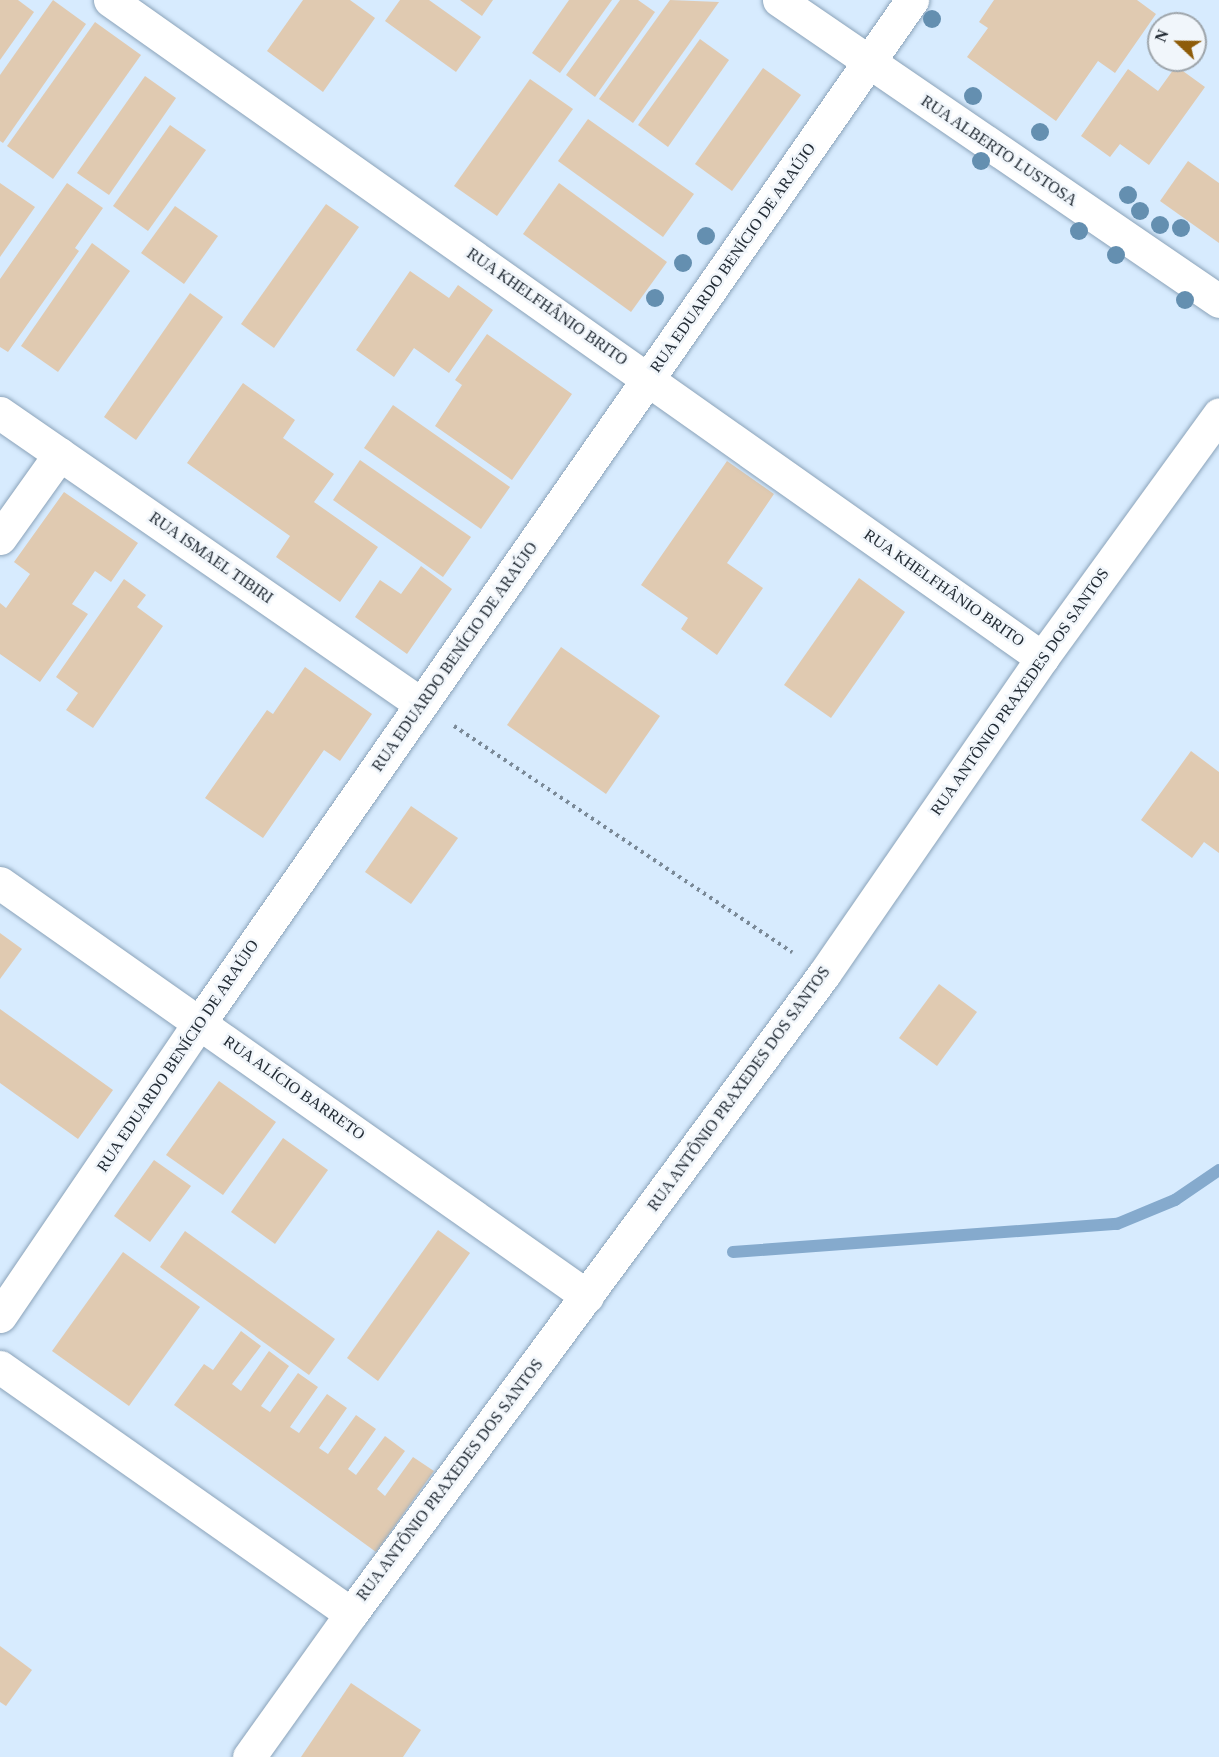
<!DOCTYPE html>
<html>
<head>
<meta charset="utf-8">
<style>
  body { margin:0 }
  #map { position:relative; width:1219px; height:1757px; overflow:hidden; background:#d7ebfe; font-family:"Times New Roman",serif }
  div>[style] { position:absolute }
  .stream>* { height:12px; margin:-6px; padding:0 6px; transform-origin:6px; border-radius:6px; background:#85aacd }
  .building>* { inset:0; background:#e0cab1 }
  .path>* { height:4px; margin-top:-2px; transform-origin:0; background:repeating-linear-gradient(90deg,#7a8997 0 3px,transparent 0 7.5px) }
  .roads { filter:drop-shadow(0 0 2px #8ba3b9) drop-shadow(0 0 2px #8ba3b9) }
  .minor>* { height:33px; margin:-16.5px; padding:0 16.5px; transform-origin:16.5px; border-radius:16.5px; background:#fff }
  .trees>* { width:18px; height:18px; margin:-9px; border-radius:50%; background:#648fb0 }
  span { translate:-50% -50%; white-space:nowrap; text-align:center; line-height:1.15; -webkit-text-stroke:5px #f1f6fb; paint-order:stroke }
  .street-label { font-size:16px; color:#222b34 }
  .north { position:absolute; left:1147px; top:12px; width:60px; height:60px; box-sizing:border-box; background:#f1f6fb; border:2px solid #9ea5ab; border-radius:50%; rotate:292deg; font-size:16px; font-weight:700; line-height:24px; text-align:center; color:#222b34 }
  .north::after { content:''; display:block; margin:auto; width:21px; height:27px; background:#8e5c09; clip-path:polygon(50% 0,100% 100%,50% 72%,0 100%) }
</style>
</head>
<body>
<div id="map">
  <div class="stream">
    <div style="left:733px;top:1252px;width:385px;rotate:-4.2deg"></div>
    <div style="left:1117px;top:1224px;width:63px;rotate:-22.5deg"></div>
    <div style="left:1175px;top:1200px;width:53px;rotate:-34.3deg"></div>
  </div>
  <div class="building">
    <div style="clip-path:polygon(0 0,18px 0,34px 12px,0 60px)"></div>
    <div style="clip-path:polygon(53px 0,86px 24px,3px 143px,0 141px,0 75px)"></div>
    <div style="clip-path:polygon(303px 0,350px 0,375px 18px,323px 92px,267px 51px)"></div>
    <div style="clip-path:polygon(400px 0,429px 0,481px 37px,456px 72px,385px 21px)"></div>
    <div style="clip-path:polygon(460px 0,493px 0,482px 16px)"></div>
    <div style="clip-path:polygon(569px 0,612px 0,560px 73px,532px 53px)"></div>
    <div style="clip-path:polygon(620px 0,638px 0,655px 12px,595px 97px,566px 75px)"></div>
    <div style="clip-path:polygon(670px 0,719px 2px,633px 123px,599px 99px)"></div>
    <div style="clip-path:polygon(994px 0,1137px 0,1156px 14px,1115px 73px,1098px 61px,1056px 121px,967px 57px,988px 28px,979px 22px)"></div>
    <div style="clip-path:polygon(95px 22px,141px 55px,53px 179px,7px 146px)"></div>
    <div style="clip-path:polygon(700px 39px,729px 60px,668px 147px,638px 125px)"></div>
    <div style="clip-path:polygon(1176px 66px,1205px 87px,1149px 165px,1120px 144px,1110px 157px,1081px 136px,1128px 69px,1158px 91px)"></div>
    <div style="clip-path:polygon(763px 68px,801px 95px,732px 191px,695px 164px)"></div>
    <div style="clip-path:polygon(145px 76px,176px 98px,109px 195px,77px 173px)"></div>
    <div style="clip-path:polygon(530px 79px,573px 109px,497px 216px,454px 186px)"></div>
    <div style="clip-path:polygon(588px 119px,694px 194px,663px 237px,558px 161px)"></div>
    <div style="clip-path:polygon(170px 125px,206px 150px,148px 231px,113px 206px)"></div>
    <div style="clip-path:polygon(1188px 161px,1219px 183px,1219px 243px,1160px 201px)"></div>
    <div style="clip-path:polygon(0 183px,35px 207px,0 257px)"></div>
    <div style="clip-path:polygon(67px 183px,103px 208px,75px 248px,79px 251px,8px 352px,0 347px,0 279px)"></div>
    <div style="clip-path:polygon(559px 183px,667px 262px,631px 312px,523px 234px)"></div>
    <div style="clip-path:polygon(326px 204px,359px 227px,274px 348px,241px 324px)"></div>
    <div style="clip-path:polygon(175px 206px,218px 236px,184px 284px,141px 253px)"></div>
    <div style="clip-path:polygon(92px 243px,130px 271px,58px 372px,21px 346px)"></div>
    <div style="clip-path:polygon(410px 271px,449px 298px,458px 285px,493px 310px,449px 373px,414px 348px,394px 377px,356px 350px)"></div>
    <div style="clip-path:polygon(190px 293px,223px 317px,136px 440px,104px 417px)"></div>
    <div style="clip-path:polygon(487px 334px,572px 394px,512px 480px,435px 426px,462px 385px,455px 380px)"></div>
    <div style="clip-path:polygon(243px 383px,295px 420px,283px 438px,334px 474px,314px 502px,378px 547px,340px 602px,276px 557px,290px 536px,187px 463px)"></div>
    <div style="clip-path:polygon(393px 405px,510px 487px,481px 529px,364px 448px)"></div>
    <div style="clip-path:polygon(360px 460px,471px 537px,443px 577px,333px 500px)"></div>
    <div style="clip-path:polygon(727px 461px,774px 494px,727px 563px,763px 588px,717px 655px,681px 629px,688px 618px,641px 585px)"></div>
    <div style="clip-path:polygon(64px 492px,138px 543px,111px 582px,95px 571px,72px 604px,88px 614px,40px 682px,0 654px,0 603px,6px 608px,30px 574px,14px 562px)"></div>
    <div style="clip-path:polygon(421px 566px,452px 589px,407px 654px,355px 617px,380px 580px,401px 594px)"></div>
    <div style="clip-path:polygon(859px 578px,905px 612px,831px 718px,784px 685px)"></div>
    <div style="clip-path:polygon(124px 579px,146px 595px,137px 607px,163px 626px,93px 728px,66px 710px,78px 693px,56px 677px)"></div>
    <div style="clip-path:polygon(561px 647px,660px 716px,606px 794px,507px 725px)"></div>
    <div style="clip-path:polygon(305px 667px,372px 714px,340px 761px,324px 750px,263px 838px,205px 798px,267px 710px,273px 714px)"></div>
    <div style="clip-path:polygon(1191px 751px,1219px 772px,1219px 853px,1204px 842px,1192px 858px,1141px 820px)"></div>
    <div style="clip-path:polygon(411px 806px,458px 838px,411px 904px,365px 872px)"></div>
    <div style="clip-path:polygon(0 933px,22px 949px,0 979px)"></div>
    <div style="clip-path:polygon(939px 984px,977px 1012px,937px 1066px,899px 1038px)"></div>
    <div style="clip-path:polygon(0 1009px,113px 1090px,78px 1139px,0 1083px)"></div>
    <div style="clip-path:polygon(219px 1081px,276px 1122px,223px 1195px,166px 1155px)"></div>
    <div style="clip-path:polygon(283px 1138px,328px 1170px,275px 1244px,231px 1212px)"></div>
    <div style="clip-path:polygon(154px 1160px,191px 1186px,150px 1242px,114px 1216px)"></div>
    <div style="clip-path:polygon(438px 1230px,470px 1253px,378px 1381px,347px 1358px)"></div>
    <div style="clip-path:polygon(185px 1231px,335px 1339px,309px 1375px,160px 1267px)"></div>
    <div style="clip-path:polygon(123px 1252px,200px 1307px,129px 1406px,52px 1351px)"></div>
    <div style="clip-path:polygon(241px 1331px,261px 1346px,232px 1384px,241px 1391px,269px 1351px,289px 1366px,261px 1406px,270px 1412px,298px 1373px,318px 1387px,290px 1427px,299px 1433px,327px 1394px,347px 1408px,319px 1448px,328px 1454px,356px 1415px,376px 1429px,348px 1469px,356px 1475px,385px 1436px,405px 1451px,377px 1489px,385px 1496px,413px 1457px,434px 1471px,376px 1552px,174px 1405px,204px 1364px,213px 1370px)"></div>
    <div style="clip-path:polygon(0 1646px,32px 1670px,6px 1706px,0 1702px)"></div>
    <div style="clip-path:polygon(351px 1683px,421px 1730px,403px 1757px,301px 1757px)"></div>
  </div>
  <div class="path">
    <div style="left:454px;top:726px;width:407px;rotate:33.8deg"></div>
  </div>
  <div class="roads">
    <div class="minor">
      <div style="left:110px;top:0;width:1141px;rotate:35.22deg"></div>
      <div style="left:779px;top:0;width:533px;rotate:34.38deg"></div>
      <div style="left:0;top:413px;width:512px;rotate:34.65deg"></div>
      <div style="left:0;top:538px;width:103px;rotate:-54.5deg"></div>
      <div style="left:0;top:883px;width:718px;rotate:35.13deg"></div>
      <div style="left:0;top:1316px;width:356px;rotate:-55.8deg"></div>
      <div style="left:200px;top:1022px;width:1246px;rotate:-55.14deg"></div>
      <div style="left:0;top:1367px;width:429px;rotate:35.1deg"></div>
      <div style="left:249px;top:1757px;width:176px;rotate:-54.5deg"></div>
      <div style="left:351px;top:1614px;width:796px;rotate:-53.53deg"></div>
      <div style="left:824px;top:974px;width:384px;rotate:-55.4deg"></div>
      <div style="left:1042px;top:658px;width:301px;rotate:-54deg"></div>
    </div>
  </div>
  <div class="trees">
    <div style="left:932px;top:19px"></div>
    <div style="left:973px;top:96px"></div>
    <div style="left:1040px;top:132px"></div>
    <div style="left:981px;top:161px"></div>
    <div style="left:1128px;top:195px"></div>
    <div style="left:1140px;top:211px"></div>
    <div style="left:1160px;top:225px"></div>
    <div style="left:1181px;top:228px"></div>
    <div style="left:1079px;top:231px"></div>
    <div style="left:706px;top:236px"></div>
    <div style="left:1116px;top:255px"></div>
    <div style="left:683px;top:263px"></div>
    <div style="left:655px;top:298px"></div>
    <div style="left:1185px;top:300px"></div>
  </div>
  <div class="street-label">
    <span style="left:999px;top:151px;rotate:34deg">RUA ALBERTO LUSTOSA</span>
    <span style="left:733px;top:258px;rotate:-55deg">RUA EDUARDO BENÍCIO DE ARAÚJO</span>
    <span style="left:547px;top:307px;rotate:35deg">RUA KHELFHÂNIO BRITO</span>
    <span style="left:211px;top:558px;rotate:35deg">RUA ISMAEL TIBIRI</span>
    <span style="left:944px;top:588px;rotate:35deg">RUA KHELFHÂNIO BRITO</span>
    <span style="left:455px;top:657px;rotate:-55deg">RUA EDUARDO BENÍCIO DE ARAÚJO</span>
    <span style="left:1020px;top:692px;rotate:-55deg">RUA ANTÔNIO PRAXEDES DOS SANTOS</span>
    <span style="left:178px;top:1056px;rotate:-56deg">RUA EDUARDO BENÍCIO DE ARAÚJO</span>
    <span style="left:294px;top:1088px;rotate:35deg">RUA ALÍCIO BARRETO</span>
    <span style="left:739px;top:1089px;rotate:-54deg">RUA ANTÔNIO PRAXEDES DOS SANTOS</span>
    <span style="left:450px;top:1480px;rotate:-53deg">RUA ANTÔNIO PRAXEDES DOS SANTOS</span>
  </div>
  <div class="north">N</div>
</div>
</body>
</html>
